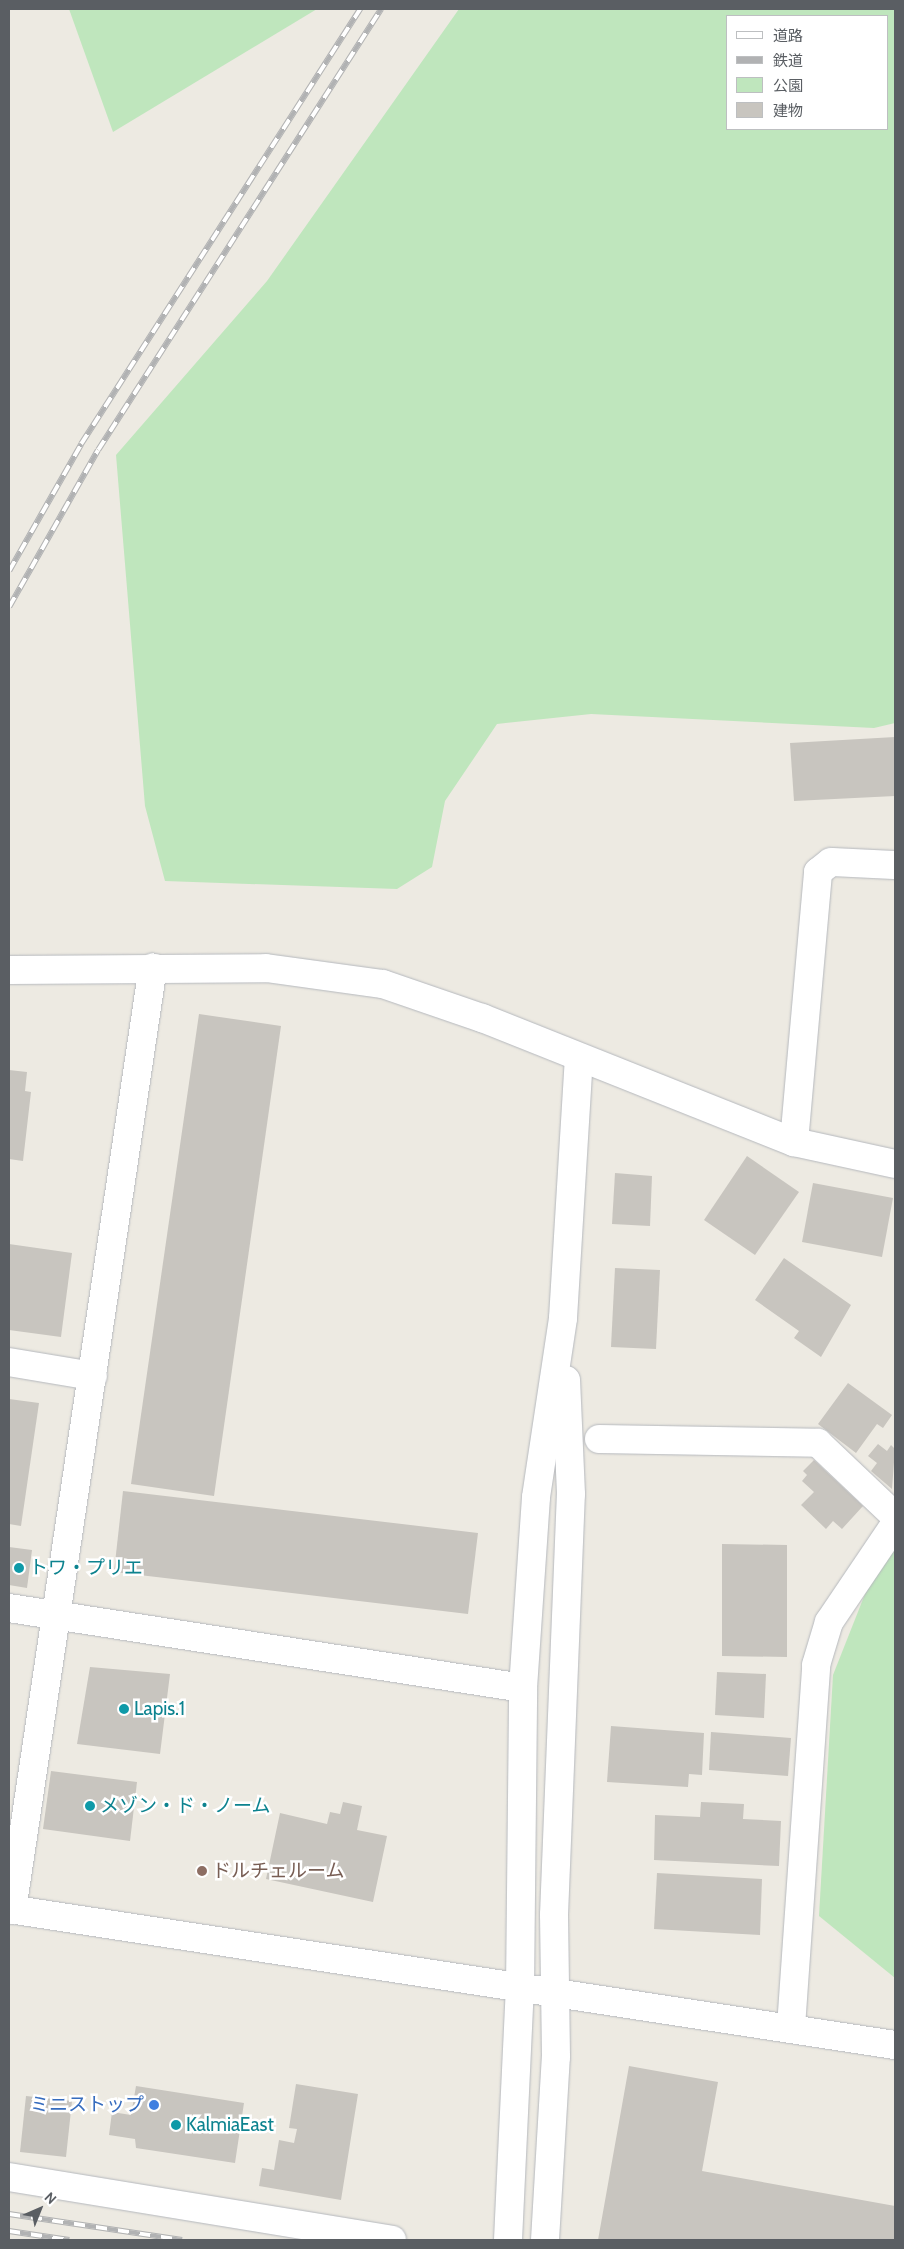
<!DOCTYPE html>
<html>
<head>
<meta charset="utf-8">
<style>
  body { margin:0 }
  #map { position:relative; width:904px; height:2249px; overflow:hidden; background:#edeae2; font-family:Cabin,"Noto Sans JP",sans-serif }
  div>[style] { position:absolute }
  .green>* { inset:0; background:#bfe6bd }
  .building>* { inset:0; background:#c8c5bf }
  .roads { filter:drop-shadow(0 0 1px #b5b8bd) drop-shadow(0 0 1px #b5b8bd) }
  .minor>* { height:28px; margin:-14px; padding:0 14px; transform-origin:14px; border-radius:14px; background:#fff }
  .rail>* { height:5.5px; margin-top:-2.75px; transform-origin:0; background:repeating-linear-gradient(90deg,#fff 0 11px,#b1b2b3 0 22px); box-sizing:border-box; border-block:1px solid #b1b2b3 }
  .dots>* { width:14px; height:14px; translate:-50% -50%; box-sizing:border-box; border:2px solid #fff; border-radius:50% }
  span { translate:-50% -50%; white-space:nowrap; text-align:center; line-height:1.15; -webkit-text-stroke:5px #fff; paint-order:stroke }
  .culture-label { font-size:19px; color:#0d838f }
  .left { translate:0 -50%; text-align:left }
  .education-label { font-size:19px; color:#785e54 }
  .shop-label { font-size:19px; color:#366cbe }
  .right { translate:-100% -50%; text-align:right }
  .frame { position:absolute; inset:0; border:10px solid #5a5e63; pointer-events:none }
  .legend { position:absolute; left:726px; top:15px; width:162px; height:115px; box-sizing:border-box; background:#fff; border:1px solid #bdbfc1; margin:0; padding:6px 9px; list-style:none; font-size:15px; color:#5a5e63 }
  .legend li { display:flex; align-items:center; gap:10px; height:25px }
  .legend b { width:25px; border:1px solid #bdbfc1 }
  .north { position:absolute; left:15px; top:2184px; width:50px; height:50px; -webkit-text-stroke:4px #fff; paint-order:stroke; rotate:44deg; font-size:14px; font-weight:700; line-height:20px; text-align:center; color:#5a5e63 }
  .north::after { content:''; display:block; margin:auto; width:18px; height:22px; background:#5a5e63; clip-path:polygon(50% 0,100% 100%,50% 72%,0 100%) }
</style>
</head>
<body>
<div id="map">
  <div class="green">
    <div style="clip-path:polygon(69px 9px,317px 9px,113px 132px)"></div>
    <div style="clip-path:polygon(evenodd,459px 9px,895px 9px,895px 723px,874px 728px,591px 714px,497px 724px,445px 801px,432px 867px,397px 889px,165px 881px,145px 806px,116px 455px,267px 281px,459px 9px,728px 16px,888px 16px,888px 129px,728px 129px,728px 16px)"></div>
    <div style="clip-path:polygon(895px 1548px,895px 1978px,819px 1916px,833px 1675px,867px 1589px)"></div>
  </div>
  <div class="building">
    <div style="clip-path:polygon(895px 737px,895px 796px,794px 801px,790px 743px)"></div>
    <div style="clip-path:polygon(199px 1014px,281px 1026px,214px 1496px,131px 1484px)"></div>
    <div style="clip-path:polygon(9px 1070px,27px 1072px,25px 1091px,31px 1092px,23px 1161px,9px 1159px)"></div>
    <div style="clip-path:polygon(747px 1156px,799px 1192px,755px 1255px,704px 1220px)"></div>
    <div style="clip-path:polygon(615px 1173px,652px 1176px,650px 1226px,612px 1224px)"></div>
    <div style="clip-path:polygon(813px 1183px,893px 1198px,882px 1257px,802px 1242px)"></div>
    <div style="clip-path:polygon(9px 1244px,72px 1253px,61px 1337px,9px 1330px)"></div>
    <div style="clip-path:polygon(784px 1258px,851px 1305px,821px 1357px,794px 1338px,799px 1331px,755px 1300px)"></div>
    <div style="clip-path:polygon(615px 1268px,660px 1270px,656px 1349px,611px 1347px)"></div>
    <div style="clip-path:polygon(848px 1383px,892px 1415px,883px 1428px,877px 1424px,856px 1453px,818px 1424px)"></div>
    <div style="clip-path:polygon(9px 1399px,39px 1403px,21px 1526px,9px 1524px)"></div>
    <div style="clip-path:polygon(878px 1444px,887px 1451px,891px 1445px,895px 1449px,892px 1489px,871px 1471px,877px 1463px,868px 1456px)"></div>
    <div style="clip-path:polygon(814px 1460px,863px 1506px,842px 1529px,833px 1521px,826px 1529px,801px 1505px,814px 1492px,802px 1481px,807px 1475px,803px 1471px)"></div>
    <div style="clip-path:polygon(123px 1491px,478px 1533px,468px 1614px,114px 1572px)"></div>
    <div style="clip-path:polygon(722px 1544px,787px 1545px,787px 1657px,722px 1656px)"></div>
    <div style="clip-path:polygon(9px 1547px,32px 1550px,27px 1588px,9px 1585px)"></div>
    <div style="clip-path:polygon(90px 1667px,170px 1674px,160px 1754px,77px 1744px)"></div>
    <div style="clip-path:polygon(717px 1672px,766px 1674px,764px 1718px,715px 1715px)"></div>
    <div style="clip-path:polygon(611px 1726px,704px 1733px,702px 1775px,689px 1774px,688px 1787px,607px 1782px)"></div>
    <div style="clip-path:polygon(711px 1732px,791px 1738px,788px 1776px,709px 1770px)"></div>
    <div style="clip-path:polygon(51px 1771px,137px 1782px,130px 1841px,43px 1829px)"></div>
    <div style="clip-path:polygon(343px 1802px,362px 1806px,357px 1830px,387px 1836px,373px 1902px,266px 1879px,280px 1813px,327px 1824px,330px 1812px,340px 1814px)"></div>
    <div style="clip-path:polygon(701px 1802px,744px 1804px,743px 1819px,781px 1821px,779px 1866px,654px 1860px,655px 1815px,700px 1817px)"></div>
    <div style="clip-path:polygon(657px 1873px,762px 1879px,760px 1935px,654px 1929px)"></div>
    <div style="clip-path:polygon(629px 2066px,718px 2082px,702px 2171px,895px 2206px,895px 2240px,598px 2240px)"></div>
    <div style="clip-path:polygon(296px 2084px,358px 2094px,341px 2200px,259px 2186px,262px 2168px,274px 2170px,279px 2140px,294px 2143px,297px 2129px,289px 2128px)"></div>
    <div style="clip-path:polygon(136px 2086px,244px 2103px,235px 2163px,136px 2148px,135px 2139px,109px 2135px,112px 2112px,131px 2115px)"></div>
    <div style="clip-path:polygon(26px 2096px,72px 2101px,66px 2157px,20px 2152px)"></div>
  </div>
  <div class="roads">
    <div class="minor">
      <div style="left:9px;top:970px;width:257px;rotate:-0.4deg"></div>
      <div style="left:266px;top:968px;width:118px;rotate:7.8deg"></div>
      <div style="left:383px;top:984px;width:105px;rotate:19deg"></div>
      <div style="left:482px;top:1018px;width:336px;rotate:21.7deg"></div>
      <div style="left:794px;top:1142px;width:103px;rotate:12.3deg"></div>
      <div style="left:794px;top:1142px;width:271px;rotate:-84.9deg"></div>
      <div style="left:818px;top:872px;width:16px;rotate:-38deg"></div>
      <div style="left:831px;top:862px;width:64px;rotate:2.7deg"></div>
      <div style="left:9px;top:1362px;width:85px;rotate:9.5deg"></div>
      <div style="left:599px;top:1439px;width:219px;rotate:1deg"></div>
      <div style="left:818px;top:1443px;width:106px;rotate:43.5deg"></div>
      <div style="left:9px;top:1608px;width:520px;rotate:8.85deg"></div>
      <div style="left:9px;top:1909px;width:896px;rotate:8.73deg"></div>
      <div style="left:12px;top:1910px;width:953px;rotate:-81.5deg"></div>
      <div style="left:791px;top:2027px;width:363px;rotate:-86deg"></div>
      <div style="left:816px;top:1665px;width:45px;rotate:-73.2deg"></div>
      <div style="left:829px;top:1622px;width:118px;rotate:-56deg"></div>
      <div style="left:9px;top:2177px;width:388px;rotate:9.3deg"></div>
      <div style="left:508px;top:2240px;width:251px;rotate:-87.3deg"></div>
      <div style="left:520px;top:1989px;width:301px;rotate:-89.4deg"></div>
      <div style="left:523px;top:1688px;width:191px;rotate:-86.1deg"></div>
      <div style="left:536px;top:1497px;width:181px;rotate:-81.4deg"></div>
      <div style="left:563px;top:1318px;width:260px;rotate:-86.5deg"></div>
      <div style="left:545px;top:2240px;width:183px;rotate:-86.6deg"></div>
      <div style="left:556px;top:2057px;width:142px;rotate:-90.8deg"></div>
      <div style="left:554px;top:1915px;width:421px;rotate:-87.7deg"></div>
      <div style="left:571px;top:1494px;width:114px;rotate:-92.5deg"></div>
    </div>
  </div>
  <div class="rail">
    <div style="left:9px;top:571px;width:146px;rotate:-60.4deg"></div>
    <div style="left:81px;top:444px;width:517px;rotate:-57.32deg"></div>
    <div style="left:9px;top:607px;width:180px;rotate:-60.5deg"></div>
    <div style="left:98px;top:450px;width:524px;rotate:-57.31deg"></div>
    <div style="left:9px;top:2214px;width:175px;rotate:8.5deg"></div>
    <div style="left:9px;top:2231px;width:61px;rotate:8.5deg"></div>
  </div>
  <div class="dots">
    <div style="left:19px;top:1568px;background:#0f9aa8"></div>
    <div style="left:124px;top:1709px;background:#0f9aa8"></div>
    <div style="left:90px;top:1806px;background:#0f9aa8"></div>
    <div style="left:202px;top:1871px;background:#8d6e63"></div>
    <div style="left:154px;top:2105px;background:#3f7fe0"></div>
    <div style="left:176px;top:2125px;background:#0f9aa8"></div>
  </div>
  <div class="culture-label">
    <span class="left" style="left:29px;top:1568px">トワ・プリエ</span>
    <span class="left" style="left:134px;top:1709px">Lapis.1</span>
    <span class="left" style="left:100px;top:1806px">メゾン・ド・ノーム</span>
    <span class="left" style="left:186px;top:2125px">KalmiaEast</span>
  </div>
  <div class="education-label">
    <span class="left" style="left:212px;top:1871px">ドルチェルーム</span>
  </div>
  <div class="shop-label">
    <span class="right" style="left:144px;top:2105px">ミニストップ</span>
  </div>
  <div class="frame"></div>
  <ul class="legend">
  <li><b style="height:6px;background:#fff"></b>道路</li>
  <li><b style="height:6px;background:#b1b2b3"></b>鉄道</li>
  <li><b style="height:14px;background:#bfe6bd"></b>公園</li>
  <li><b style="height:14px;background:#c8c5bf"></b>建物</li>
  </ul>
  <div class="north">N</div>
</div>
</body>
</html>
